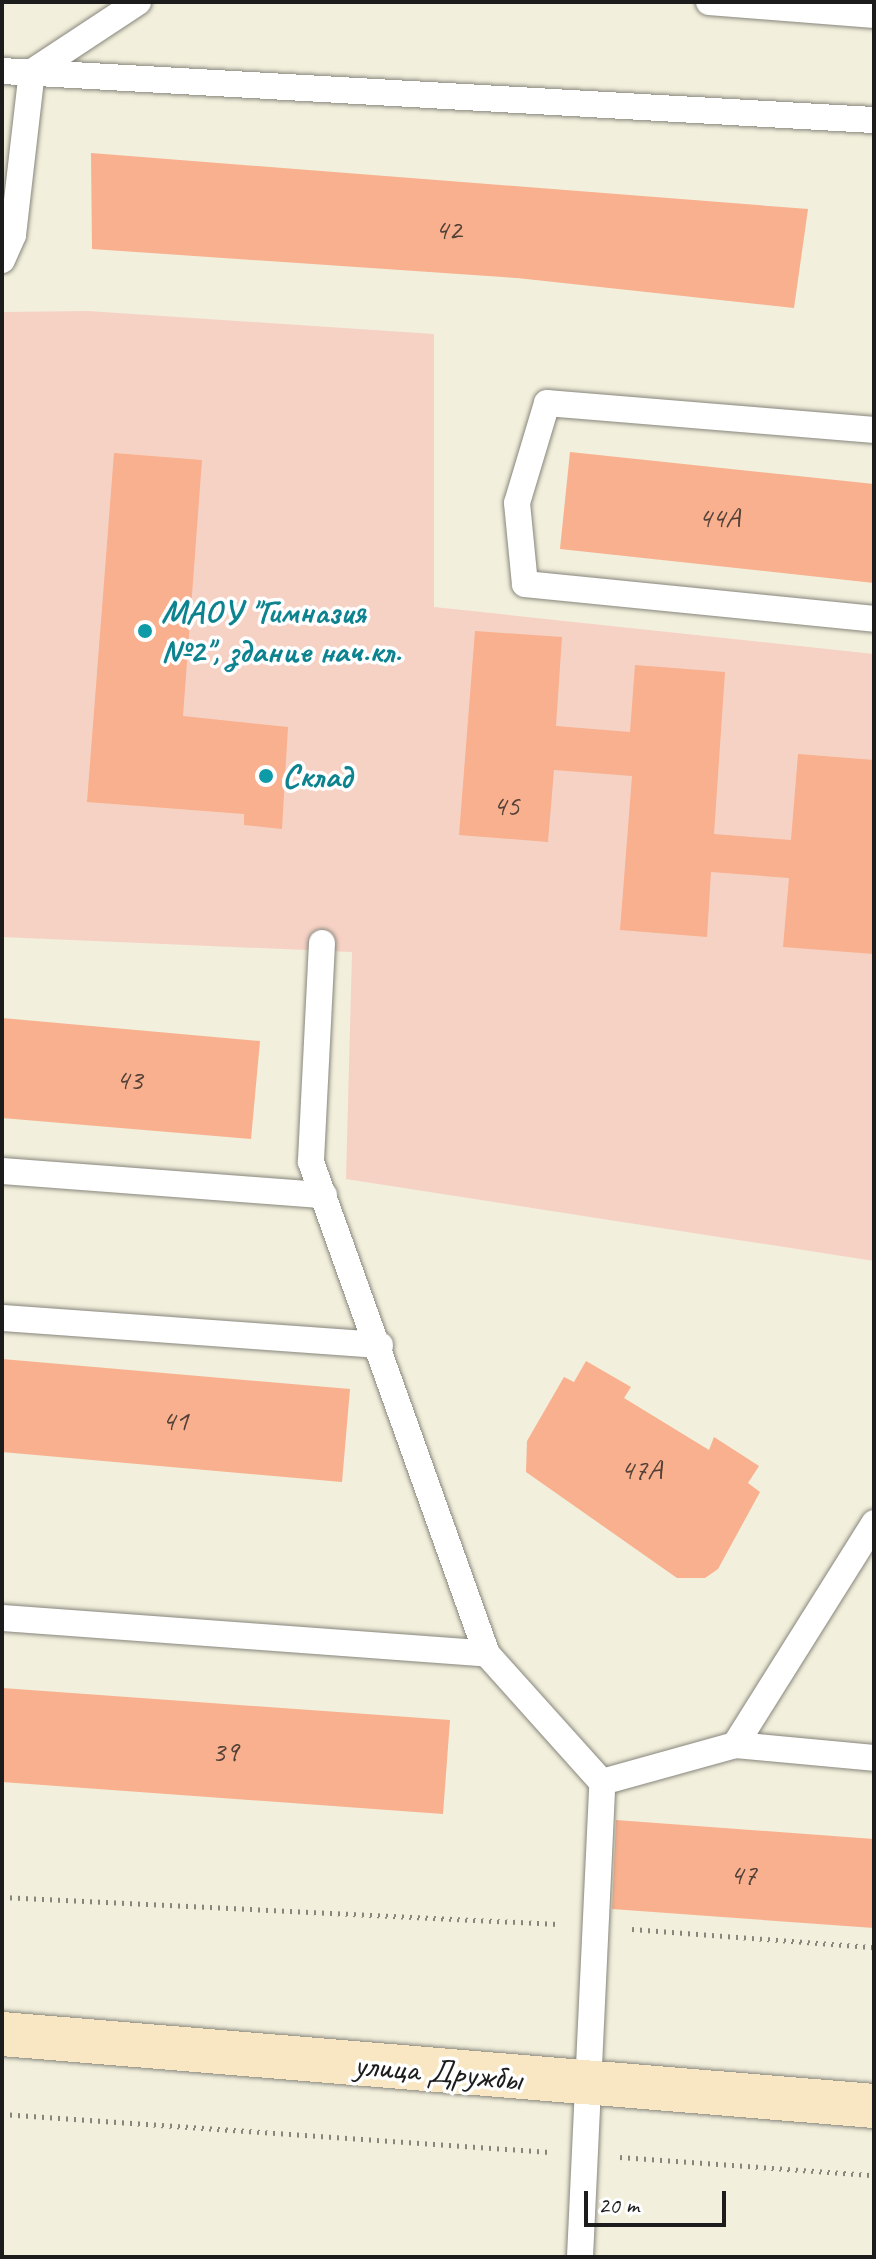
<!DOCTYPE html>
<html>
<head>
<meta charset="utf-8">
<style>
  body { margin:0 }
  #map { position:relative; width:876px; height:2259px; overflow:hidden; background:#f2efdc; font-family:Caveat,sans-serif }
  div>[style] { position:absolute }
  .built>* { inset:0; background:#f6d2c5 }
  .building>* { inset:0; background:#f8b08e }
  .path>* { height:5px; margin-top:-2.5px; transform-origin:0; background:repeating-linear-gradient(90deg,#87867c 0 2px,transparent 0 8px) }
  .roads { filter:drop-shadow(0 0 2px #87867c) drop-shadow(0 0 2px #87867c) }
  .service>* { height:26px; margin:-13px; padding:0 13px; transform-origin:13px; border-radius:13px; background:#fff }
  .secondary>* { height:44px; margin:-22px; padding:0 22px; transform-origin:22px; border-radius:22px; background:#f9e7c3 }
  .dots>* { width:22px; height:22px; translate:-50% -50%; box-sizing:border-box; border:4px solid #fff; border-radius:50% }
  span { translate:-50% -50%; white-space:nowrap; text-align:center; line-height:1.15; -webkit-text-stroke:7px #fff; paint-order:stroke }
  .number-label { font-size:30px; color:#534138 }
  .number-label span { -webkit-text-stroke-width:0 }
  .culture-label { font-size:34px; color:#0d838f; font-weight:700 }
  .left { translate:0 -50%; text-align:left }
  .street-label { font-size:34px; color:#1c1c1c }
  .frame { position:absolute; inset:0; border:4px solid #1c1c1c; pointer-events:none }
  .scale { position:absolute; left:584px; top:2191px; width:142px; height:36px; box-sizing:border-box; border:4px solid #1c1c1c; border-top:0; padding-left:10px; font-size:24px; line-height:28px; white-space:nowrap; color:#1c1c1c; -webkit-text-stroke:6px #fff; paint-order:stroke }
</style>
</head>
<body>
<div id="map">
  <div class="built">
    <div style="clip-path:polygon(88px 311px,434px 334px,434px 607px,874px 654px,874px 1261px,346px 1179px,352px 952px,2px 937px,2px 312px)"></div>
  </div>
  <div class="building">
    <div style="clip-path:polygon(91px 153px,808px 209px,794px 308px,517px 278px,92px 249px)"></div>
    <div style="clip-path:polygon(570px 452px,874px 484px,874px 583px,560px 549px)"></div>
    <div style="clip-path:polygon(114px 453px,202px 460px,183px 716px,288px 727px,282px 829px,244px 825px,244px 814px,87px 802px)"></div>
    <div style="clip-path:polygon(475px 631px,562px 637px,556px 726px,630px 732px,635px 665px,725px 672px,714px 834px,791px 840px,798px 754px,874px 760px,874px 954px,783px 947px,789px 878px,711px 872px,707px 937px,620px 930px,632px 776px,554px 770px,548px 842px,459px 835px)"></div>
    <div style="clip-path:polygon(2px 1018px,260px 1041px,251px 1139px,2px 1118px)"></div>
    <div style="clip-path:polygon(2px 1359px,350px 1389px,342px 1482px,2px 1452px)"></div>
    <div style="clip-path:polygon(586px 1361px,631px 1387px,624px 1398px,709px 1450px,714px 1437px,759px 1466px,748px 1483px,760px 1492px,718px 1569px,705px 1578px,677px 1578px,526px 1472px,527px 1441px,564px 1377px,574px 1382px)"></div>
    <div style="clip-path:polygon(2px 1688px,450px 1720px,443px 1814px,2px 1782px)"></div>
    <div style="clip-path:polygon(616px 1820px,874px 1839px,874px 1928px,612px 1909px)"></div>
  </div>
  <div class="path">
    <div style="left:2px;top:1897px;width:557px;rotate:2.78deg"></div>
    <div style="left:632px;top:1929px;width:243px;rotate:4.3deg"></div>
    <div style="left:2px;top:2114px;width:549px;rotate:3.97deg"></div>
    <div style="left:620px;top:2157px;width:255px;rotate:4.1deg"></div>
  </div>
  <div class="roads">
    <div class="service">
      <div style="left:709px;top:2px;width:166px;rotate:4.5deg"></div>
      <div style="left:2px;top:71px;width:873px;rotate:3.22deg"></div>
      <div style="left:2px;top:260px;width:27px;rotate:-66deg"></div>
      <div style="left:13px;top:235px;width:164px;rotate:-83.4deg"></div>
      <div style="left:32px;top:72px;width:127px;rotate:-33.4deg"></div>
      <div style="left:874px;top:430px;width:328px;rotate:-175.3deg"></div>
      <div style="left:547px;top:403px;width:104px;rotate:106.7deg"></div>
      <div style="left:517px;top:503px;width:81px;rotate:84.4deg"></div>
      <div style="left:525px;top:584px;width:351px;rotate:5.7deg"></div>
      <div style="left:322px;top:943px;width:219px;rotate:92.9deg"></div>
      <div style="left:311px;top:1162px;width:523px;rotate:70.32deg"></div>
      <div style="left:487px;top:1654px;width:172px;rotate:48.1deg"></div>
      <div style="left:2px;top:1171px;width:323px;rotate:4.3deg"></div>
      <div style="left:2px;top:1318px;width:379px;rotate:4.1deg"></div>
      <div style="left:2px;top:1618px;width:486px;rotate:4.2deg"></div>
      <div style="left:735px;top:1745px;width:140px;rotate:5.3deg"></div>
      <div style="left:580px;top:2257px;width:476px;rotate:-87.3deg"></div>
      <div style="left:602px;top:1782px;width:138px;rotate:-15.5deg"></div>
      <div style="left:735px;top:1745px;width:262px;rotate:-57.9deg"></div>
    </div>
    <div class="secondary">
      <div style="left:2px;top:2034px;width:875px;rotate:4.72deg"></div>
    </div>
  </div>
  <div class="dots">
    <div style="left:145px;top:631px;background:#0f9aa8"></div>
    <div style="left:266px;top:776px;background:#0f9aa8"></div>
  </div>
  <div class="number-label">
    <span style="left:448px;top:229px">42</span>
    <span style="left:719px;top:517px">44А</span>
    <span style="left:506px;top:805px">45</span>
    <span style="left:129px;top:1079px">43</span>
    <span style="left:175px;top:1420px">41</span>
    <span style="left:641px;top:1469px">47А</span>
    <span style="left:225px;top:1751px">39</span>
    <span style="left:743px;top:1874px">47</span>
  </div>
  <div class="culture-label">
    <span class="left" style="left:161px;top:631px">МАОУ "Гимназия<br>№2", здание нач.кл.</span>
    <span class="left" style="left:282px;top:776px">Склад</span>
  </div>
  <div class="street-label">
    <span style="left:438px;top:2071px;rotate:5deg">улица Дружбы</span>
  </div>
  <div class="frame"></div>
  <div class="scale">20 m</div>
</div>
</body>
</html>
